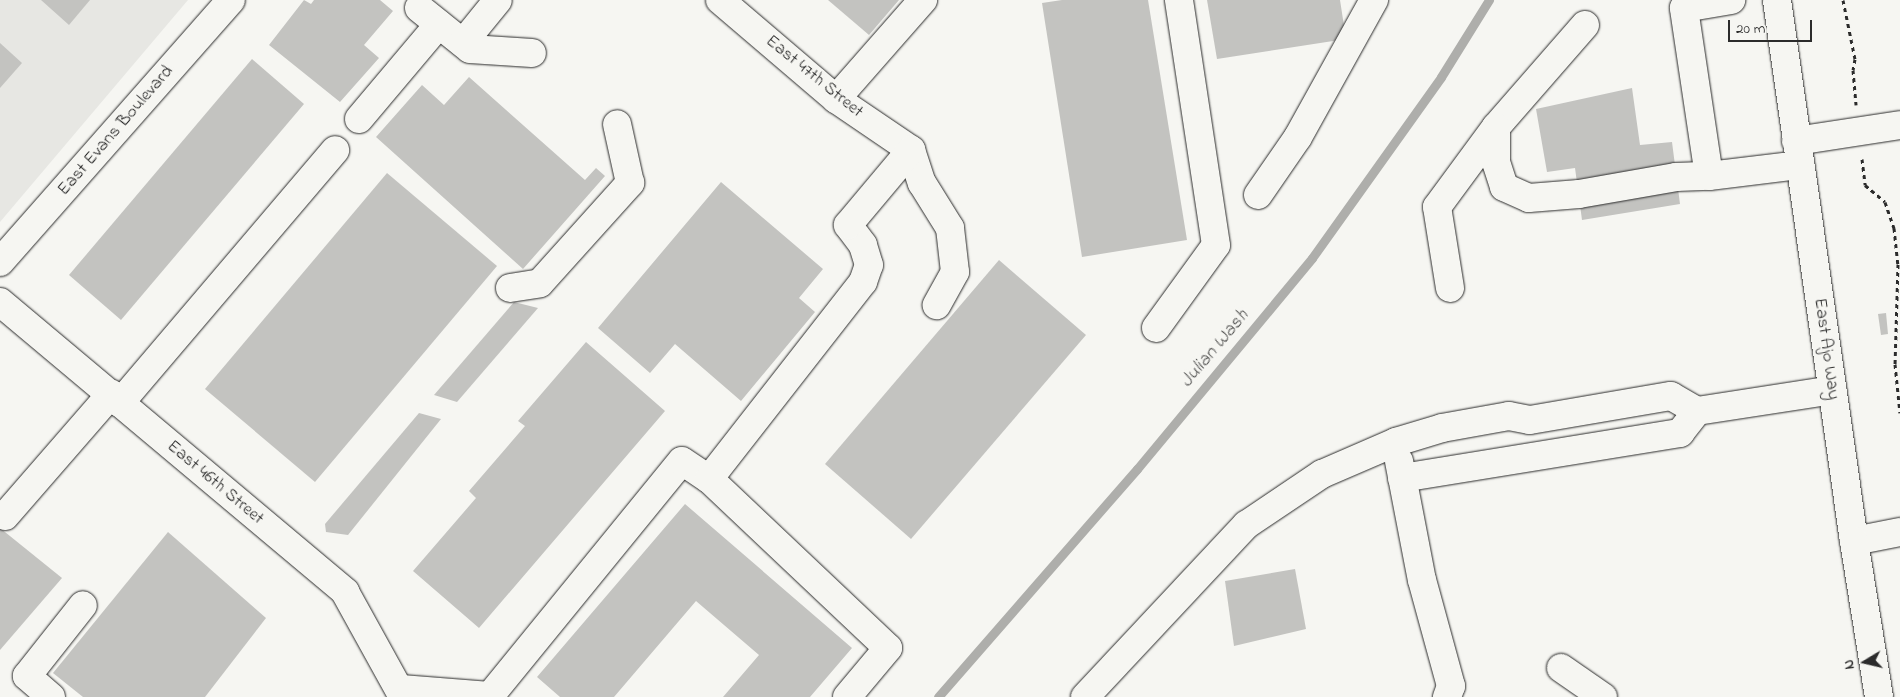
<!DOCTYPE html>
<html>
<head>
<meta charset="utf-8">
<style>
  body { margin:0 }
  #map { position:relative; width:1900px; height:697px; overflow:hidden; background:#f6f6f2; font-family:"Indie Flower",sans-serif }
  div>[style] { position:absolute }
  .built>* { inset:0; background:#e7e7e3 }
  .stream>* { height:9px; margin:-4.5px; padding:0 4.5px; transform-origin:4.5px; border-radius:4.5px; background:#aeaeab }
  .building>* { inset:0; background:#c3c3c0 }
  .path>* { height:3px; margin-top:-1.5px; transform-origin:0; background:repeating-linear-gradient(90deg,#2b2b2b 0 4px,transparent 0 8px) }
  .roads { filter:drop-shadow(0 0 1px #2b2b2b) drop-shadow(0 0 1px #2b2b2b) }
  .minor>* { height:28px; margin:-14px; padding:0 14px; transform-origin:14px; border-radius:14px; background:#f6f6f2 }
  .major>* { height:28px; margin:-14px; padding:0 14px; transform-origin:14px; border-radius:14px; background:#f6f6f2 }
  span { translate:-50% -50%; white-space:nowrap; text-align:center; line-height:1.15; -webkit-text-stroke:5px #f6f6f2; paint-order:stroke }
  .street-label { font-size:18px; color:#2b2b2b }
  .water-label { font-size:19px; color:#525251; font-style:italic }
  .north { position:absolute; left:1840px; top:637px; width:50px; height:50px; -webkit-text-stroke:4px #f6f6f2; paint-order:stroke; rotate:261deg; font-size:14px; font-weight:700; line-height:20px; text-align:center; color:#2b2b2b }
  .north::after { content:''; display:block; margin:auto; width:18px; height:22px; background:#2b2b2b; clip-path:polygon(50% 0,100% 100%,50% 72%,0 100%) }
  .scale { position:absolute; left:1728px; top:20px; width:84px; height:22px; box-sizing:border-box; border:2px solid #2b2b2b; border-top:0; padding-left:6px; font-size:15px; line-height:18px; white-space:nowrap; color:#2b2b2b; -webkit-text-stroke:4px #f6f6f2; paint-order:stroke }
</style>
</head>
<body>
<div id="map">
  <div class="built">
    <div style="clip-path:polygon(0 0,188px 0,0 222px)"></div>
  </div>
  <div class="stream">
    <div style="left:938px;top:697px;width:303px;rotate:-48.9deg"></div>
    <div style="left:1137px;top:469px;width:274px;rotate:-50.3deg"></div>
    <div style="left:1312px;top:258px;width:222px;rotate:-54.5deg"></div>
    <div style="left:1441px;top:77px;width:91px;rotate:-58.1deg"></div>
  </div>
  <div class="building">
    <div style="clip-path:polygon(41px 0,90px 0,69px 25px)"></div>
    <div style="clip-path:polygon(304px 0,311px 4px,314px 0,380px 0,393px 11px,364px 45px,379px 58px,340px 102px,269px 45px)"></div>
    <div style="clip-path:polygon(828px 0,899px 0,869px 35px)"></div>
    <div style="clip-path:polygon(1062px 0,1148px 0,1187px 240px,1082px 257px,1042px 3px)"></div>
    <div style="clip-path:polygon(1207px 0,1340px 0,1346px 39px,1217px 59px)"></div>
    <div style="clip-path:polygon(0 43px,22px 63px,0 88px)"></div>
    <div style="clip-path:polygon(252px 59px,304px 104px,121px 320px,69px 275px)"></div>
    <div style="clip-path:polygon(469px 77px,585px 180px,596px 168px,605px 176px,523px 269px,376px 137px,422px 85px,444px 105px)"></div>
    <div style="clip-path:polygon(1632px 88px,1640px 145px,1672px 142px,1680px 204px,1582px 220px,1575px 168px,1547px 172px,1536px 109px)"></div>
    <div style="clip-path:polygon(387px 173px,497px 266px,315px 482px,205px 389px)"></div>
    <div style="clip-path:polygon(721px 182px,823px 269px,799px 298px,815px 312px,741px 401px,675px 344px,650px 373px,598px 328px)"></div>
    <div style="clip-path:polygon(999px 260px,1086px 335px,911px 539px,825px 464px)"></div>
    <div style="clip-path:polygon(514px 302px,538px 308px,457px 402px,434px 395px)"></div>
    <div style="clip-path:polygon(1886px 313px,1888px 334px,1881px 335px,1878px 314px)"></div>
    <div style="clip-path:polygon(586px 342px,665px 411px,479px 628px,413px 571px,476px 498px,469px 491px,525px 426px,518px 421px)"></div>
    <div style="clip-path:polygon(419px 413px,441px 419px,348px 535px,326px 532px,325px 524px)"></div>
    <div style="clip-path:polygon(685px 504px,852px 648px,810px 697px,723px 697px,759px 655px,696px 601px,614px 697px,560px 697px,537px 677px)"></div>
    <div style="clip-path:polygon(0 528px,62px 578px,0 650px)"></div>
    <div style="clip-path:polygon(168px 532px,266px 618px,205px 697px,83px 697px,53px 673px)"></div>
    <div style="clip-path:polygon(1295px 569px,1306px 629px,1234px 646px,1225px 581px)"></div>
  </div>
  <div class="path">
    <div style="left:1843px;top:0;width:60px;rotate:78.5deg"></div>
    <div style="left:1855px;top:59px;width:11px;rotate:100deg"></div>
    <div style="left:1853px;top:70px;width:35px;rotate:85deg"></div>
    <div style="left:1862px;top:159px;width:26px;rotate:83deg"></div>
    <div style="left:1865px;top:185px;width:26px;rotate:40deg"></div>
    <div style="left:1885px;top:202px;width:28px;rotate:71deg"></div>
    <div style="left:1894px;top:228px;width:36px;rotate:84deg"></div>
    <div style="left:1898px;top:264px;width:100px;rotate:91.7deg"></div>
    <div style="left:1895px;top:364px;width:49px;rotate:84.2deg"></div>
  </div>
  <div class="roads">
    <div class="minor">
      <div style="left:720px;top:0;width:153px;rotate:40.5deg"></div>
      <div style="left:836px;top:99px;width:91px;rotate:34.2deg"></div>
      <div style="left:419px;top:8px;width:65px;rotate:38.8deg"></div>
      <div style="left:470px;top:49px;width:62px;rotate:3.7deg"></div>
      <div style="left:1585px;top:25px;width:135px;rotate:131.1deg"></div>
      <div style="left:1496px;top:127px;width:35px;rotate:90deg"></div>
      <div style="left:1496px;top:162px;width:26px;rotate:72deg"></div>
      <div style="left:1504px;top:187px;width:27px;rotate:24deg"></div>
      <div style="left:1529px;top:198px;width:50px;rotate:-4.6deg"></div>
      <div style="left:1579px;top:194px;width:98px;rotate:-9.9deg"></div>
      <div style="left:1676px;top:177px;width:33px;rotate:-2deg"></div>
      <div style="left:1709px;top:176px;width:92px;rotate:-6.9deg"></div>
      <div style="left:463px;top:43px;width:55px;rotate:-50.9deg"></div>
      <div style="left:836px;top:99px;width:132px;rotate:-48.7deg"></div>
      <div style="left:359px;top:119px;width:124px;rotate:-49.9deg"></div>
      <div style="left:1796px;top:141px;width:105px;rotate:-8.7deg"></div>
      <div style="left:911px;top:150px;width:35px;rotate:72deg"></div>
      <div style="left:922px;top:183px;width:53px;rotate:58.1deg"></div>
      <div style="left:950px;top:228px;width:44px;rotate:83.5deg"></div>
      <div style="left:955px;top:272px;width:38px;rotate:119deg"></div>
      <div style="left:1709px;top:176px;width:170px;rotate:-98.5deg"></div>
      <div style="left:1684px;top:8px;width:48px;rotate:-9.7deg"></div>
      <div style="left:1258px;top:195px;width:70px;rotate:-55.4deg"></div>
      <div style="left:1298px;top:137px;width:157px;rotate:-61deg"></div>
      <div style="left:0;top:262px;width:349px;rotate:-48.6deg"></div>
      <div style="left:510px;top:288px;width:30px;rotate:-9deg"></div>
      <div style="left:540px;top:283px;width:135px;rotate:-48deg"></div>
      <div style="left:630px;top:183px;width:60px;rotate:-102.4deg"></div>
      <div style="left:1450px;top:288px;width:82px;rotate:-99.1deg"></div>
      <div style="left:1437px;top:207px;width:99px;rotate:-53.6deg"></div>
      <div style="left:0;top:302px;width:451px;rotate:40deg"></div>
      <div style="left:345px;top:592px;width:120px;rotate:61.1deg"></div>
      <div style="left:1156px;top:328px;width:102px;rotate:-54.1deg"></div>
      <div style="left:1216px;top:245px;width:248px;rotate:-98.6deg"></div>
      <div style="left:120px;top:403px;width:332px;rotate:-49.6deg"></div>
      <div style="left:1399px;top:461px;width:121px;rotate:79.1deg"></div>
      <div style="left:1422px;top:580px;width:110px;rotate:74.7deg"></div>
      <div style="left:1451px;top:686px;width:12px;rotate:110deg"></div>
      <div style="left:1402px;top:478px;width:282px;rotate:-9.2deg"></div>
      <div style="left:1680px;top:433px;width:28px;rotate:-52deg"></div>
      <div style="left:5px;top:516px;width:162px;rotate:-49deg"></div>
      <div style="left:1854px;top:541px;width:47px;rotate:-11.1deg"></div>
      <div style="left:1561px;top:668px;width:51px;rotate:34.6deg"></div>
      <div style="left:401px;top:689px;width:89px;rotate:4.5deg"></div>
      <div style="left:490px;top:696px;width:303px;rotate:-50.8deg"></div>
      <div style="left:682px;top:461px;width:32px;rotate:34deg"></div>
      <div style="left:51px;top:697px;width:32px;rotate:-139deg"></div>
      <div style="left:27px;top:676px;width:90px;rotate:-51.7deg"></div>
      <div style="left:847px;top:697px;width:64px;rotate:-50.1deg"></div>
      <div style="left:888px;top:648px;width:246px;rotate:-136.6deg"></div>
      <div style="left:709px;top:479px;width:250px;rotate:-52deg"></div>
      <div style="left:863px;top:282px;width:18px;rotate:-71deg"></div>
      <div style="left:869px;top:265px;width:21px;rotate:-107deg"></div>
      <div style="left:863px;top:245px;width:25px;rotate:-127deg"></div>
      <div style="left:848px;top:225px;width:98px;rotate:-50deg"></div>
      <div style="left:1085px;top:697px;width:236px;rotate:-46.9deg"></div>
      <div style="left:1246px;top:525px;width:92px;rotate:-33.9deg"></div>
      <div style="left:1322px;top:474px;width:81px;rotate:-23.4deg"></div>
      <div style="left:1396px;top:442px;width:48px;rotate:-16.9deg"></div>
      <div style="left:1442px;top:428px;width:68px;rotate:-10.2deg"></div>
      <div style="left:1509px;top:416px;width:21px;rotate:11deg"></div>
      <div style="left:1530px;top:420px;width:143px;rotate:-9.7deg"></div>
      <div style="left:1671px;top:396px;width:30px;rotate:30deg"></div>
      <div style="left:1697px;top:411px;width:137px;rotate:-8.8deg"></div>
    </div>
    <div class="major">
      <div style="left:1777px;top:0;width:546px;rotate:81.9deg"></div>
      <div style="left:1854px;top:541px;width:158px;rotate:80.9deg"></div>
    </div>
  </div>
  <div class="street-label">
    <span style="left:814px;top:77px;rotate:39deg">East 47th Street</span>
    <span style="left:116px;top:131px;rotate:-49deg">East Evans Boulevard</span>
    <span style="left:1826px;top:349px;rotate:82deg">East Ajo Way</span>
    <span style="left:215px;top:483px;rotate:40deg">East 46th Street</span>
  </div>
  <div class="water-label">
    <span style="left:1215px;top:349px;rotate:-50deg">Julian Wash</span>
  </div>
  <div class="north">N</div>
  <div class="scale">20 m</div>
</div>
</body>
</html>
